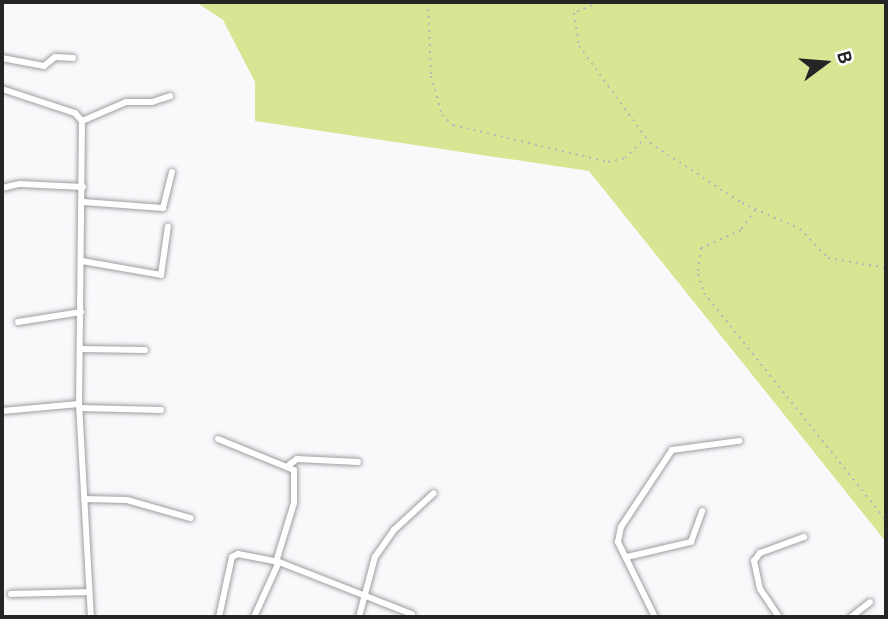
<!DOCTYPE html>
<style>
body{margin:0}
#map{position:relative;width:888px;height:619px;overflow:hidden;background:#f9f9fc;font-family:Ubuntu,sans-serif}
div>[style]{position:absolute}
.green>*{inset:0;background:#d8e592}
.path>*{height:2px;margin-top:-1px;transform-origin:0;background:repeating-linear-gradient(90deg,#b7b7ba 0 2px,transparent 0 7px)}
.roads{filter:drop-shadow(0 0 2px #9e9ea1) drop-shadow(0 0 2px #9e9ea1)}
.street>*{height:6px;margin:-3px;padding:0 3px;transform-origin:3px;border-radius:3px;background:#fff}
span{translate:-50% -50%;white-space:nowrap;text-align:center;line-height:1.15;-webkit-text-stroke:5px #fff;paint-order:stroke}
.frame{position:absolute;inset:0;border:4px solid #252526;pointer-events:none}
.north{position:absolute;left:790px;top:28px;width:70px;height:70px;-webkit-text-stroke:5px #fff;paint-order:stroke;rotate:74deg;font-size:19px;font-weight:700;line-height:28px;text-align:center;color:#252526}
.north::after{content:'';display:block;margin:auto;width:24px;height:32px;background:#252526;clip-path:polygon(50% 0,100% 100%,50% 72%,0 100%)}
</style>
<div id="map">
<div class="green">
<i style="clip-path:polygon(196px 2px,886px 2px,886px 542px,589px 171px,255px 121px,255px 82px,223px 20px)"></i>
</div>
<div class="path">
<i style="left:428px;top:2px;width:74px;rotate:87.7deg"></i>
<i style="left:431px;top:76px;width:41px;rotate:74.2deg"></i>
<i style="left:442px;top:115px;width:15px;rotate:42deg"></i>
<i style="left:453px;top:125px;width:159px;rotate:13.4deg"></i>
<i style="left:608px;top:162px;width:17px;rotate:-13deg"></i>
<i style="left:625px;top:158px;width:27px;rotate:-45deg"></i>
<i style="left:598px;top:2px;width:26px;rotate:155deg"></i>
<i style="left:574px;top:13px;width:33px;rotate:81deg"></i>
<i style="left:579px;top:46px;width:120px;rotate:53.8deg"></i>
<i style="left:650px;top:143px;width:110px;rotate:33.1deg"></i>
<i style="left:742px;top:203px;width:64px;rotate:24.1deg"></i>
<i style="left:800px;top:229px;width:40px;rotate:46deg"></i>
<i style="left:828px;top:258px;width:59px;rotate:9.8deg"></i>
<i style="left:755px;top:210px;width:24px;rotate:125deg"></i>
<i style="left:741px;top:230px;width:44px;rotate:155.8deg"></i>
<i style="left:701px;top:248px;width:26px;rotate:97deg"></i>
<i style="left:698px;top:274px;width:20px;rotate:72deg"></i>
<i style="left:704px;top:293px;width:291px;rotate:51.3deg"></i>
</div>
<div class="roads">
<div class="street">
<i style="left:2px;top:58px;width:43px;rotate:10.8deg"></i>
<i style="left:44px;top:66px;width:14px;rotate:-39deg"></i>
<i style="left:55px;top:57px;width:18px;rotate:3deg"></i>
<i style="left:2px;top:89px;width:77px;rotate:18.2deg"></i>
<i style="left:75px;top:113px;width:11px;rotate:49deg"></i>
<i style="left:82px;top:121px;width:283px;rotate:90.6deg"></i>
<i style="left:79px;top:404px;width:213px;rotate:86.8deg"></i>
<i style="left:82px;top:121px;width:48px;rotate:-23.4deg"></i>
<i style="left:126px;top:102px;width:26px"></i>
<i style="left:152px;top:102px;width:19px;rotate:-18deg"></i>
<i style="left:2px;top:188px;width:18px;rotate:-13deg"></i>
<i style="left:20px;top:184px;width:63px;rotate:2.7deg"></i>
<i style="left:83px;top:202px;width:80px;rotate:4.3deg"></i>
<i style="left:163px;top:208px;width:37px;rotate:-76deg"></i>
<i style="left:82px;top:261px;width:80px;rotate:10deg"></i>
<i style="left:161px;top:275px;width:49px;rotate:-81.9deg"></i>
<i style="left:18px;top:322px;width:64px;rotate:-9deg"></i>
<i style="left:80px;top:349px;width:65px;rotate:0.9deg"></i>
<i style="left:80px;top:408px;width:81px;rotate:1.4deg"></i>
<i style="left:2px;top:411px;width:77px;rotate:-5.2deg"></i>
<i style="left:218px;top:439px;width:82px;rotate:22.2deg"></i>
<i style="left:294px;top:470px;width:33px;rotate:90deg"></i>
<i style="left:294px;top:503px;width:62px;rotate:107deg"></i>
<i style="left:289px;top:465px;width:10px;rotate:-37deg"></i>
<i style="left:297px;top:459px;width:61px;rotate:2.8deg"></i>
<i style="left:84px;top:499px;width:43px;rotate:1.3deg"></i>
<i style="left:127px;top:500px;width:66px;rotate:15.9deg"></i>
<i style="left:627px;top:557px;width:66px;rotate:-13.2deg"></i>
<i style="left:691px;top:542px;width:33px;rotate:-70deg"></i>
<i style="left:11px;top:594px;width:78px;rotate:-1.5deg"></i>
<i style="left:219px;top:617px;width:61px;rotate:-77.8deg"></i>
<i style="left:232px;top:557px;width:7px;rotate:-27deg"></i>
<i style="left:238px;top:554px;width:42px;rotate:11deg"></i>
<i style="left:279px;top:562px;width:143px;rotate:21.4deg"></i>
<i style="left:254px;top:617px;width:60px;rotate:-65.6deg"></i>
<i style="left:359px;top:617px;width:62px;rotate:-75.1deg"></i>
<i style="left:375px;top:557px;width:33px;rotate:-55deg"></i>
<i style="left:394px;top:530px;width:54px;rotate:-42.8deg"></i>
<i style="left:655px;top:617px;width:84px;rotate:-116.3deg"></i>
<i style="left:618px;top:542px;width:15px;rotate:-79deg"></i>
<i style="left:621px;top:527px;width:92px;rotate:-56.5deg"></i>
<i style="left:672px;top:450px;width:68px;rotate:-7.7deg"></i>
<i style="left:779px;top:617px;width:34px;rotate:-124deg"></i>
<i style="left:760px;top:589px;width:29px;rotate:-102deg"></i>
<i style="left:754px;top:561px;width:10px;rotate:-53deg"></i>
<i style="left:760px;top:553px;width:47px;rotate:-20deg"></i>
<i style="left:851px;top:617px;width:24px;rotate:-38deg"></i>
</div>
</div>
<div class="frame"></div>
<div class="north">B</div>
</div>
